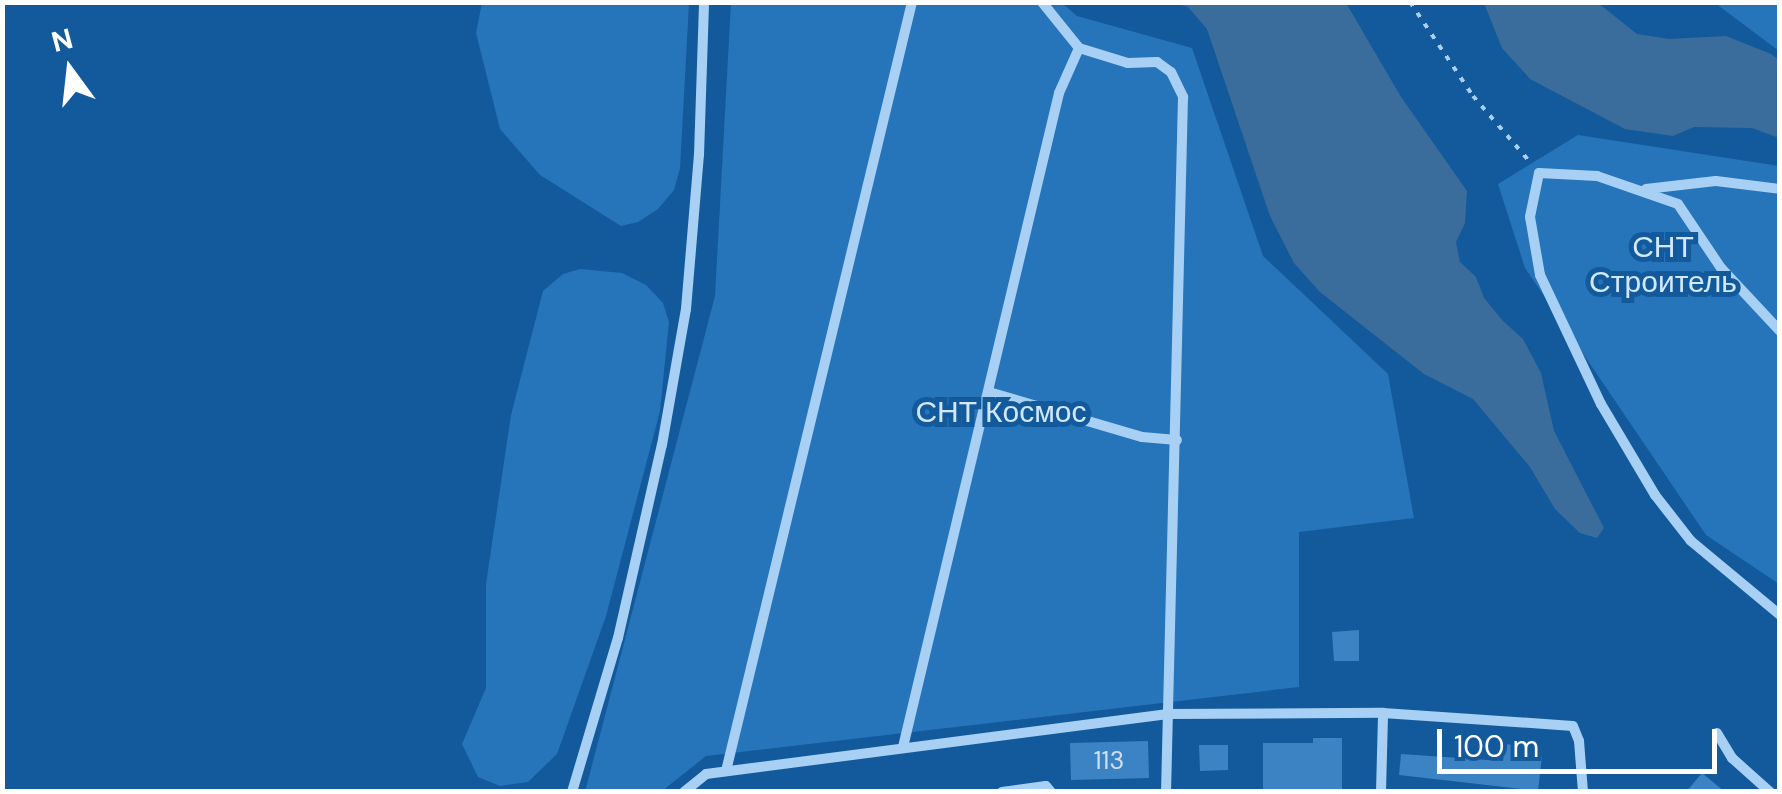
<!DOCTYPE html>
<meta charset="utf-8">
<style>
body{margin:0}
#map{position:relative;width:1782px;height:794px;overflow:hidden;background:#135a9c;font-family:"DM Sans",sans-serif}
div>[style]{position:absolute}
.green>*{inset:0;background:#2674ba}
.water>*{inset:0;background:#3b6d9c}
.building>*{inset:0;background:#3c83c3}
.path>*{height:4px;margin-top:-2px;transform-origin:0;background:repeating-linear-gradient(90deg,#a8d0f4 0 5px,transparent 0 13px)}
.street>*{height:10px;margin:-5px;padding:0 5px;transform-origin:5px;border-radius:5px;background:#a8d0f4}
span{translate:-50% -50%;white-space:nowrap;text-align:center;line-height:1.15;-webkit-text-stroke:10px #135a9c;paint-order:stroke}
.number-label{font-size:25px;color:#cee0f0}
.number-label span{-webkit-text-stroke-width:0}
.park-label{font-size:30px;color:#d1e8fd}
.frame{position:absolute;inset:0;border:5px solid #fff;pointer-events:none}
.north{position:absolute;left:20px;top:20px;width:100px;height:100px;-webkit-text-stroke:8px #135a9c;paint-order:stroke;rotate:345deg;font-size:28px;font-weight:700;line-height:40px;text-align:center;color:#fff}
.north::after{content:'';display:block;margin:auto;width:35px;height:45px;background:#fff;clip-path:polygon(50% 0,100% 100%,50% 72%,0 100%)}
.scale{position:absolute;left:1437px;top:729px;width:280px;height:45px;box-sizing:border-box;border:5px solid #fff;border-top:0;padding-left:12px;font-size:30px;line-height:35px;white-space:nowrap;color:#fff;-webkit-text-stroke:8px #135a9c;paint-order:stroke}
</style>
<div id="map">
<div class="green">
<i style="clip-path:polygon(482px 3px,689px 3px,680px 168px,674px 190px,658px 209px,638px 222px,621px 226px,540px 175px,500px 129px,476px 33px)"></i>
<i style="clip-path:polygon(731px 3px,1062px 3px,1077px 16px,1192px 48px,1263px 256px,1388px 374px,1414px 518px,1299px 532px,1299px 687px,706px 756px,662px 791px,585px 792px,715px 296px)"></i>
<i style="clip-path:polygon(1715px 3px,1779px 3px,1779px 51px)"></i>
<i style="clip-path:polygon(1578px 135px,1779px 166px,1779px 584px,1706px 535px,1525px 268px,1498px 184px)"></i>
<i style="clip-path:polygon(580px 269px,622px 273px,646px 285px,663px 303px,669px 322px,660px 411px,606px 616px,557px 754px,528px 782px,500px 786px,478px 777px,462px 744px,486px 688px,486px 584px,511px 415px,543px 291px,563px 274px)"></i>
</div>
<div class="water">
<i style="clip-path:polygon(1175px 3px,1346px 3px,1401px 97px,1467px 191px,1465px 223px,1456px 242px,1460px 262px,1476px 277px,1484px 298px,1503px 321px,1523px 339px,1541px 373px,1554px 431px,1604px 528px,1597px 538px,1580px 533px,1555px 509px,1530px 467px,1473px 399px,1424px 374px,1320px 292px,1294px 263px,1270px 216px,1207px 29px,1188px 7px)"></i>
<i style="clip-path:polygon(1484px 3px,1598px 3px,1637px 34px,1669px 39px,1726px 36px,1771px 54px,1779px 60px,1779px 138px,1752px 128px,1694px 127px,1673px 136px,1625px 129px,1530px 79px,1502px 48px)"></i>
</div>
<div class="building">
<i style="clip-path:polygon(1359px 630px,1359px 661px,1334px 661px,1332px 632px)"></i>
<i style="clip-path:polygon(1313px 738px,1342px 738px,1342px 791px,1263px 791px,1263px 743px,1313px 743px)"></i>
<i style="clip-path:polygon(1148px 741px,1149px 778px,1071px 780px,1070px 743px)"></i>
<i style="clip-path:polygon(1505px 744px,1524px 746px,1523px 754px,1542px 756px,1538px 791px,1399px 775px,1401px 754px,1503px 761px)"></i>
<i style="clip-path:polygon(1199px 745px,1228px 745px,1228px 770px,1200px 771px)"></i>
<i style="clip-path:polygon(1702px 773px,1725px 792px,1686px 792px)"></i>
</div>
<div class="path">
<i style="left:1410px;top:2px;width:113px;rotate:56.2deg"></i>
<i style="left:1473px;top:96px;width:87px;rotate:49.2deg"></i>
</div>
<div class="street">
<i style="left:1042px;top:2px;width:59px;rotate:51.2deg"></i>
<i style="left:1079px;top:48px;width:51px;rotate:17deg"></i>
<i style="left:1128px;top:63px;width:29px;rotate:-2deg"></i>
<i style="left:1157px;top:62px;width:17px;rotate:36deg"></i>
<i style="left:1171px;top:72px;width:28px;rotate:64deg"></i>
<i style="left:1183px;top:97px;width:695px;rotate:91.4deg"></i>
<i style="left:1646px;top:189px;width:70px;rotate:-6.5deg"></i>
<i style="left:1716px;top:181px;width:64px;rotate:7.1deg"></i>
<i style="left:1780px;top:331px;width:86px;rotate:-133.1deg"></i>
<i style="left:1721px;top:268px;width:77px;rotate:-123.9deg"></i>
<i style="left:1678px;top:204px;width:86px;rotate:-160.9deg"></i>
<i style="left:1597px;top:176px;width:58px;rotate:-177deg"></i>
<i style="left:1539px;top:173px;width:45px;rotate:101.6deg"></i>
<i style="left:1530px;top:217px;width:59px;rotate:80.2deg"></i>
<i style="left:1540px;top:275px;width:143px;rotate:64.7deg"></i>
<i style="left:1601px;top:404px;width:106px;rotate:59.3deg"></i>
<i style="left:1655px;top:495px;width:58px;rotate:52deg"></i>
<i style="left:1691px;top:541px;width:116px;rotate:39.7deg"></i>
<i style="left:989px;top:392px;width:159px;rotate:16.4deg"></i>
<i style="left:1142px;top:437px;width:35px;rotate:5deg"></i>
<i style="left:1717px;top:733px;width:29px;rotate:59deg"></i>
<i style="left:1732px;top:758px;width:51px;rotate:41.8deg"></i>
<i style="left:903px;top:747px;width:672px;rotate:-76.58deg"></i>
<i style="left:1059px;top:93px;width:49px;rotate:-66deg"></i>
<i style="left:726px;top:771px;width:791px;rotate:-76.4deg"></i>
<i style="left:572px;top:792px;width:161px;rotate:-73.4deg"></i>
<i style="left:618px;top:638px;width:198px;rotate:-77.2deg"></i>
<i style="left:662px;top:445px;width:138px;rotate:-80deg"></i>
<i style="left:686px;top:309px;width:155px;rotate:-85.2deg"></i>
<i style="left:699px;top:155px;width:153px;rotate:-88.1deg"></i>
<i style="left:684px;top:792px;width:28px;rotate:-39deg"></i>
<i style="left:706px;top:774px;width:464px;rotate:-7.4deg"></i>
<i style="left:1166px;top:714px;width:217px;rotate:-0.3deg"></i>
<i style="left:1383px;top:713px;width:190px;rotate:3.9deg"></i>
<i style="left:1573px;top:726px;width:16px;rotate:68deg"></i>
<i style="left:1579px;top:741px;width:51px;rotate:85.5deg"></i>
<i style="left:1002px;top:792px;width:44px;rotate:-7.8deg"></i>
<i style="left:1046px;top:786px;width:8px;rotate:50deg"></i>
<i style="left:1381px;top:792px;width:79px;rotate:-88.5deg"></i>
</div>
<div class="number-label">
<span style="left:1109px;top:761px">113</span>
</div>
<div class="park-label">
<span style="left:1663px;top:264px">СНТ<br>Строитель</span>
<span style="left:1001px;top:412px">СНТ Космос</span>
</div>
<div class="frame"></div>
<div class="north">N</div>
<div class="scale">100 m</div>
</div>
